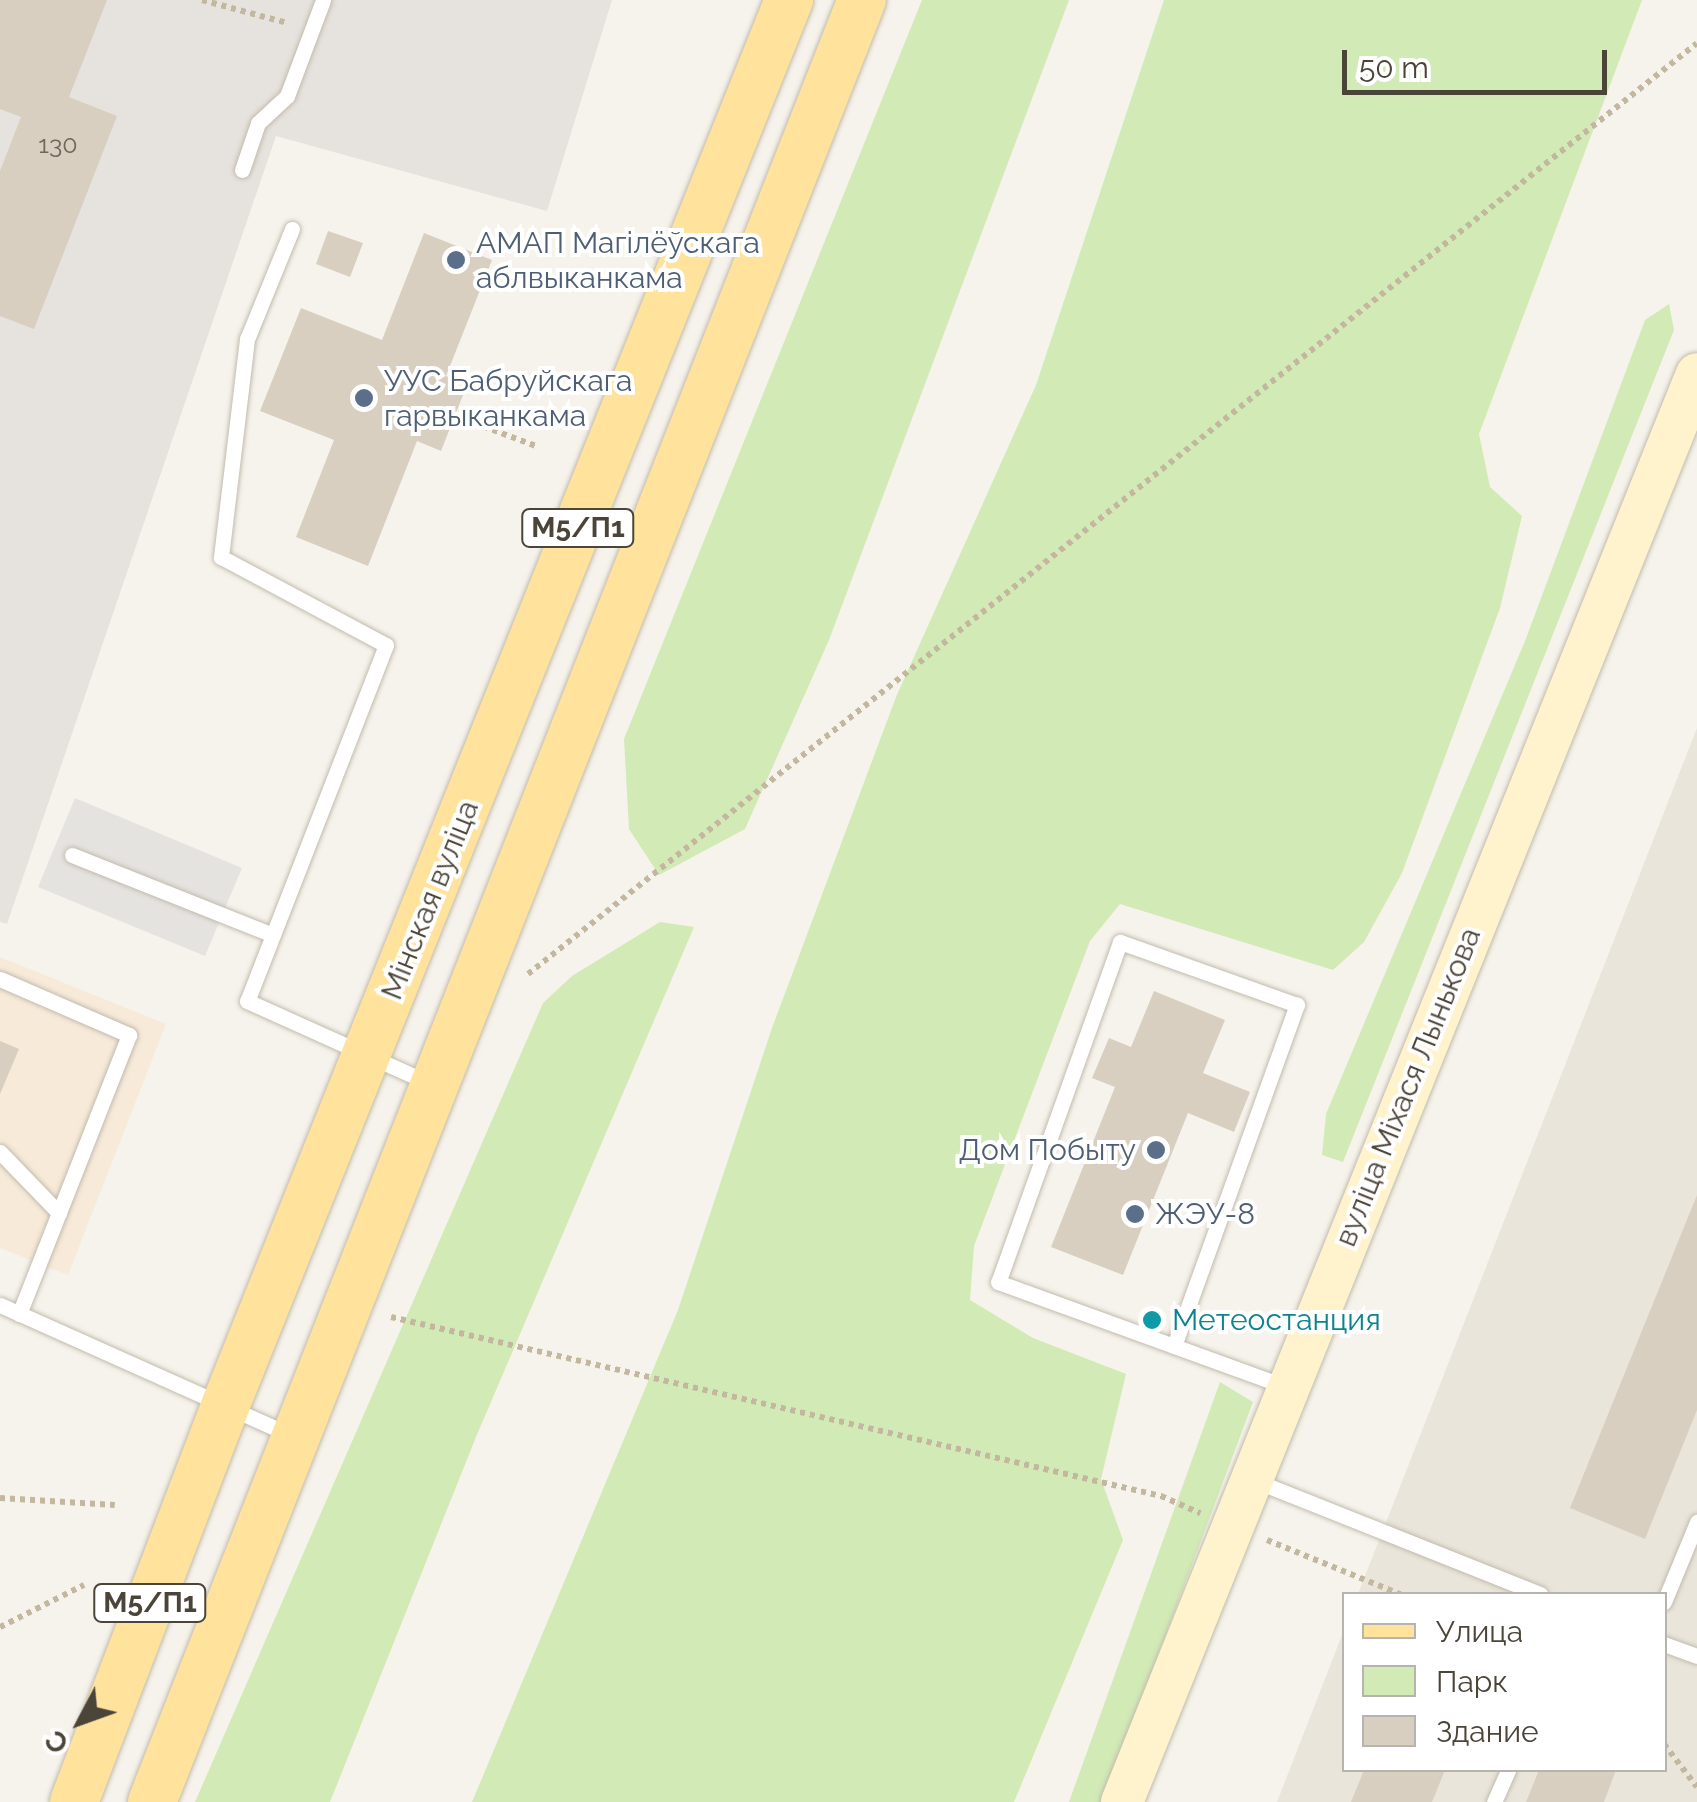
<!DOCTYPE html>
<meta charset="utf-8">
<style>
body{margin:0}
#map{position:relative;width:1697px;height:1802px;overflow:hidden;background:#f6f3ec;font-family:Raleway,sans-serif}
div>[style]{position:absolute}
.residential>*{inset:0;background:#eae5da}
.commercial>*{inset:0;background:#f7ead8}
.industrial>*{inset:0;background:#e6e2dd}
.green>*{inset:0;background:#d2eab5}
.parking>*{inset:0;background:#e5e3e0}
.building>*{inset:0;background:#d8cfc1}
.path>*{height:6px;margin-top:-3px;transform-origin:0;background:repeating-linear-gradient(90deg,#c4b79f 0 5px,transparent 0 10px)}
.roads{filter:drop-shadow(0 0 2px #c2bbae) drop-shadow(0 0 2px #c2bbae)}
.lane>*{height:15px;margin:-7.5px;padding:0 7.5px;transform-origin:7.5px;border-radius:7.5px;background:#fff}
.secondary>*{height:42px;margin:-21px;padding:0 21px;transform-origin:21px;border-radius:21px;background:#fff3cd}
.primary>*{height:48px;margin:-24px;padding:0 24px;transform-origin:24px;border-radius:24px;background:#ffe39c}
.dots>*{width:28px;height:28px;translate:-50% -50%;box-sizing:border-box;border:5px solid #fff;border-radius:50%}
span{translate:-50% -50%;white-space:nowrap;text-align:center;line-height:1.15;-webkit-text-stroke:8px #fff;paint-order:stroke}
.number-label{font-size:25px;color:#6e675b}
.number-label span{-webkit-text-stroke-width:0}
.shield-label span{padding:2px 8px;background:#fff;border:2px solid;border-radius:8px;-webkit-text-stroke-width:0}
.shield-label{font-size:28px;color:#4b4439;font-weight:700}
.service-label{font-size:30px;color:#4e5e75}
.left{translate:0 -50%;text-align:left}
.right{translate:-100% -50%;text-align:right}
.street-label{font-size:30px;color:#4b4439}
.culture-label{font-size:30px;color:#0d838f}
.legend{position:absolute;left:1342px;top:1592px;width:325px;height:180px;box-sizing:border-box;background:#fff;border:2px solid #b7b4b0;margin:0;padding:12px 18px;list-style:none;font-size:30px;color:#4b4439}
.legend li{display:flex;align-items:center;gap:20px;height:50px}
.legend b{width:50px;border:2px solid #b7b4b0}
.north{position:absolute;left:30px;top:1672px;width:100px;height:100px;-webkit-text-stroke:8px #fff;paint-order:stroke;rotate:229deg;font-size:28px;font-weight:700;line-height:40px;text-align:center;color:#4b4439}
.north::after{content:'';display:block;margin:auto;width:35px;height:45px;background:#4b4439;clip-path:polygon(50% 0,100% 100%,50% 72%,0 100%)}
.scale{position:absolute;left:1342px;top:50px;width:265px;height:45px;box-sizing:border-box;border:5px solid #4b4439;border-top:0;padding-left:12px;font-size:30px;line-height:35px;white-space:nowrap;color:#4b4439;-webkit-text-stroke:8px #fff;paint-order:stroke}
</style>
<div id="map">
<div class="residential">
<i style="clip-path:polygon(1697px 728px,1697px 1802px,1277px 1802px,1344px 1630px,1344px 1770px,1664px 1770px,1664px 1594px,1358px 1594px)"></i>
</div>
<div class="commercial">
<i style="clip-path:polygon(0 957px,166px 1024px,68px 1275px,0 1248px)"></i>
</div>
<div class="industrial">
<i style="clip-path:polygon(0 0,612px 0,547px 211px,276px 136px,7px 924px,0 922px)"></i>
</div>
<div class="green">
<i style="clip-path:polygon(922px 0,1069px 0,829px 640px,745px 829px,659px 875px,629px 829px,624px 739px)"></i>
<i style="clip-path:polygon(1164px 0,1642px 0,1479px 434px,1490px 487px,1522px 516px,1500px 608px,1402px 873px,1364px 942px,1333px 970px,1120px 904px,1090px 941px,974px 1246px,970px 1300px,1033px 1338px,1126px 1374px,1101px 1479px,1123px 1540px,1014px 1802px,472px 1802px,678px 1310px,772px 1028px,896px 697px,1036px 385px)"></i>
<i style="clip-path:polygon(1669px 304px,1674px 330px,1343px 1162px,1322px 1155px,1326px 1114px,1525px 641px,1645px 320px)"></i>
<i style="clip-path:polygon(660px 922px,694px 927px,476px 1437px,330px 1802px,195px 1802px,543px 1003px,572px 976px)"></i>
<i style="clip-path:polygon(1220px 1382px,1253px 1402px,1103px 1802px,1069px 1802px)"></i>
</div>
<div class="parking">
<i style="clip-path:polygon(75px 798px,242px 868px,205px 956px,38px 887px)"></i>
</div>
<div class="building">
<i style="clip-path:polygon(0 0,107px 0,69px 97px,117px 116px,34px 329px,0 316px,0 171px,21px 117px,0 109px)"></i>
<i style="clip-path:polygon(328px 231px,363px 243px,350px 277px,316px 264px)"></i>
<i style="clip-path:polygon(424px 233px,492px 260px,446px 376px,467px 385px,441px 451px,417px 441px,368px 566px,296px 537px,334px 440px,260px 411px,301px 308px,382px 340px)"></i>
<i style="clip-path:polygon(1154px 991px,1225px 1020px,1203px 1073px,1250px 1092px,1234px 1132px,1188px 1113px,1123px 1275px,1051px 1247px,1115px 1087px,1092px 1078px,1109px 1038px,1131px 1047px)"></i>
<i style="clip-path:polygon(0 1041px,19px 1049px,0 1094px)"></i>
<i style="clip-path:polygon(1697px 1195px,1697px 1410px,1645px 1539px,1570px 1508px)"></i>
<i style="clip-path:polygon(1148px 1312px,1159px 1316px,1156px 1328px,1144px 1325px)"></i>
<i style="clip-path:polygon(1364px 1770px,1445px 1770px,1432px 1802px,1351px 1802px)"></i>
<i style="clip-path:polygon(1539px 1770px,1616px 1770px,1604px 1802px,1526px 1802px)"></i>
</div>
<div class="path">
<i style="left:202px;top:0;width:88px;rotate:15.1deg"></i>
<i style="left:455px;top:416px;width:86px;rotate:20.3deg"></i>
<i style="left:528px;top:974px;width:1494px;rotate:-38.53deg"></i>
<i style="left:391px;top:1317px;width:791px;rotate:13.09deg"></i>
<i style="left:1161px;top:1496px;width:43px;rotate:23.6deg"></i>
<i style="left:0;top:1498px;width:115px;rotate:3.5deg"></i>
<i style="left:1267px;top:1540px;width:144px;rotate:22.1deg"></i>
<i style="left:0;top:1627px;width:94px;rotate:-26.6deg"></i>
<i style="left:1664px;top:1744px;width:54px;rotate:52.5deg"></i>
</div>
<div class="roads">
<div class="lane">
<i style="left:242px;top:170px;width:50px;rotate:-71.2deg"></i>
<i style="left:258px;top:123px;width:40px;rotate:-43deg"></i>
<i style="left:287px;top:96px;width:103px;rotate:-69.4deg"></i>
<i style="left:292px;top:229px;width:119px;rotate:112.2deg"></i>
<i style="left:247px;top:339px;width:220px;rotate:96.8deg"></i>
<i style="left:221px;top:557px;width:187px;rotate:28.1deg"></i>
<i style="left:386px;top:645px;width:382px;rotate:111.3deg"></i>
<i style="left:247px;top:1001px;width:203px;rotate:24.2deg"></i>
<i style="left:72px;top:855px;width:216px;rotate:21.7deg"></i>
<i style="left:0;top:979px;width:141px;rotate:23.5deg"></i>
<i style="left:129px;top:1035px;width:300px;rotate:111.5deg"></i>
<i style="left:0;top:1152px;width:85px;rotate:46deg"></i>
<i style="left:0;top:1305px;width:319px;rotate:24.1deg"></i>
<i style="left:1174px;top:1346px;width:363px;rotate:-70.2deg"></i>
<i style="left:1297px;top:1005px;width:188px;rotate:-160.4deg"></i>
<i style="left:1120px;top:942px;width:361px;rotate:109.7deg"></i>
<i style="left:998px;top:1282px;width:307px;rotate:20deg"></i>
<i style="left:1256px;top:1481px;width:306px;rotate:21.7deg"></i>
<i style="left:1664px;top:1602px;width:87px;rotate:-67.6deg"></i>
<i style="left:1664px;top:1644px;width:35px;rotate:20deg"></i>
<i style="left:1494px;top:1802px;width:35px;rotate:-66deg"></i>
</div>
<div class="secondary">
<i style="left:1122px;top:1802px;width:1539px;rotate:-68.07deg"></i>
</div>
<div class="primary">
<i style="left:74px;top:1802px;width:426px;rotate:-69.1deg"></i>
<i style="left:226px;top:1404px;width:1513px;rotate:-68.15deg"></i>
<i style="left:152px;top:1802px;width:1937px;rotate:-68.5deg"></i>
</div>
</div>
<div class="dots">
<i style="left:456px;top:260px;background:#5c6f8a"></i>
<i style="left:364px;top:398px;background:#5c6f8a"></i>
<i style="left:1156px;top:1150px;background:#5c6f8a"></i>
<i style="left:1135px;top:1214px;background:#5c6f8a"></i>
<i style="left:1152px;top:1320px;background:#0f9aa8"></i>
</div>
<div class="number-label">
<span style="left:58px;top:144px">130</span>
</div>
<div class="shield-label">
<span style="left:578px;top:528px">М5/П1</span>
<span style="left:150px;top:1603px">М5/П1</span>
</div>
<div class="service-label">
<span class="left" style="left:476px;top:260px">АМАП Магілёўскага<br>аблвыканкама</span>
<span class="left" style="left:384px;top:398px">УУС Бабруйскага<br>гарвыканкама</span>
<span class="right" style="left:1136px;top:1150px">Дом Побыту</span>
<span class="left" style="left:1155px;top:1214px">ЖЭУ-8</span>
</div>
<div class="street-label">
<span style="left:430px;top:900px;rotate:-68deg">Мінская вуліца</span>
<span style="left:1408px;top:1087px;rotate:-68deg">вуліца Міхася Лынькова</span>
</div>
<div class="culture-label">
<span class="left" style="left:1172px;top:1320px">Метеостанция</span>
</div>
<ul class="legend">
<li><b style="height:12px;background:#ffe39c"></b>Улица</li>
<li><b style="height:28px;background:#d2eab5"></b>Парк</li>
<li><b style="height:28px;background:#d8cfc1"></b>Здание</li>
</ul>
<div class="north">С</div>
<div class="scale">50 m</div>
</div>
